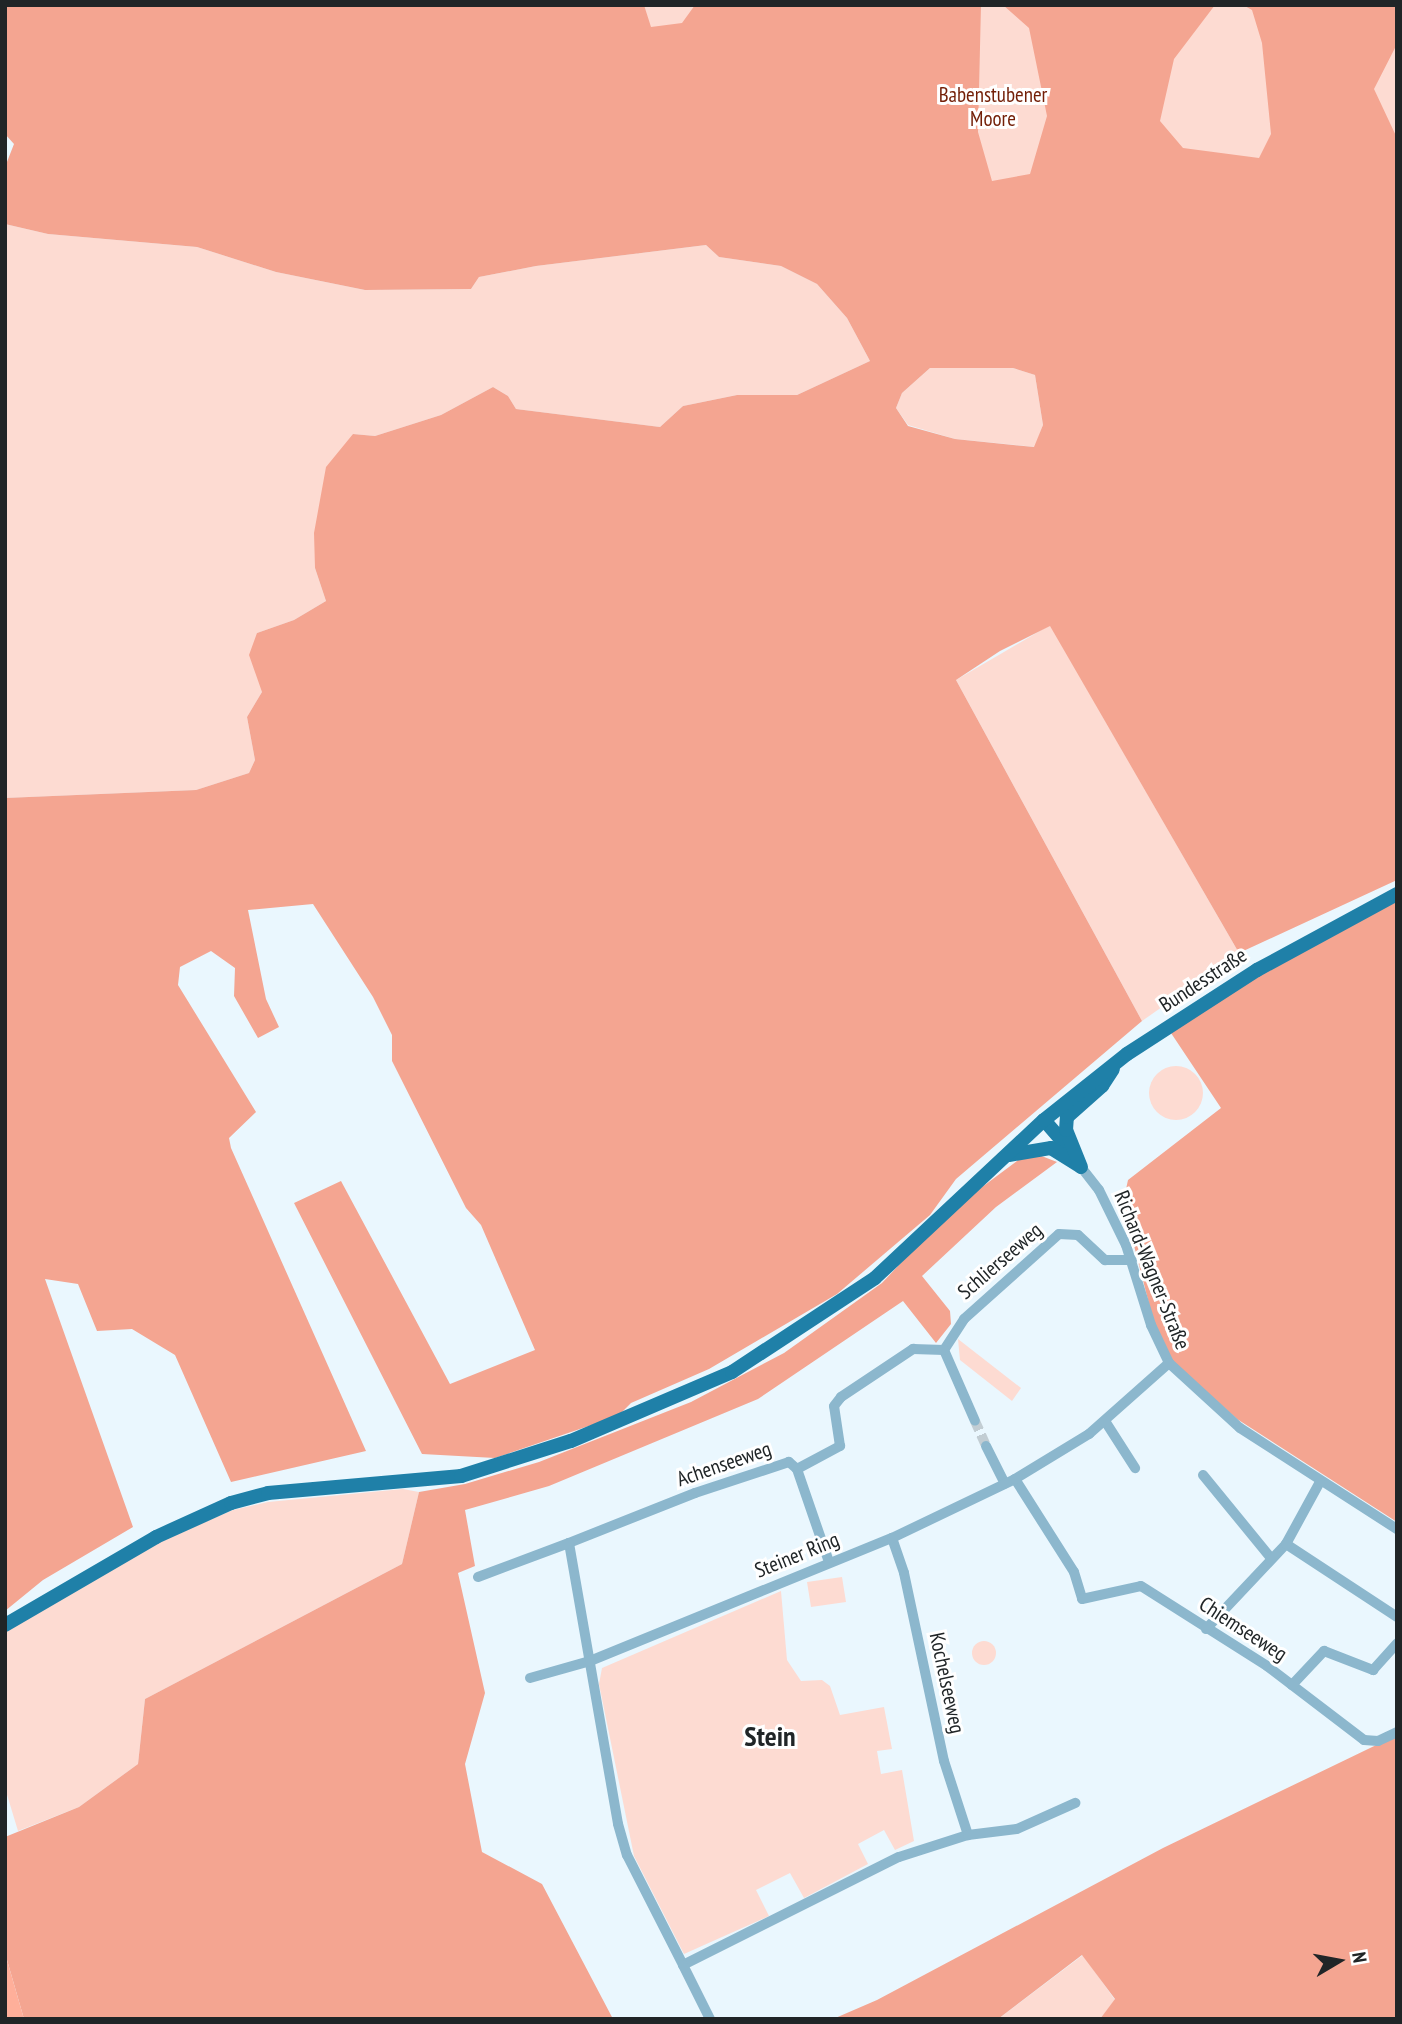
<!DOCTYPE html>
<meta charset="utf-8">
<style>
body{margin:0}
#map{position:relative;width:1402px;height:2024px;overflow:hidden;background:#eaf7fe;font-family:"PT Sans Narrow",sans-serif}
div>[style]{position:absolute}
.green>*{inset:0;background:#fddbd2}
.round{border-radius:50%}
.forest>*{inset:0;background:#f4a591}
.water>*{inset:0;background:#ffaf9a}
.minor-tunnel>*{height:10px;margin-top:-5px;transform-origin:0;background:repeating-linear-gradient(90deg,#c2cdd3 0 10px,transparent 0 15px)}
.minor>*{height:10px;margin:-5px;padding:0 5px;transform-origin:5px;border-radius:5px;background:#8cb7cd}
.major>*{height:14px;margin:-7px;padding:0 7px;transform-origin:7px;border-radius:7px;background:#1f80a8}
span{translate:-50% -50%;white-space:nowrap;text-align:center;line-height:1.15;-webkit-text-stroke:6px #fff;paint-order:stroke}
.park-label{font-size:21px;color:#731f07}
.street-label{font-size:21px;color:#202527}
.district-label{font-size:28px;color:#202527;font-weight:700}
.frame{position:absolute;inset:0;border:7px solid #202527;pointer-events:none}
.north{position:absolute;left:1304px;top:1926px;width:70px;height:70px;-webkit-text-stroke:5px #fff;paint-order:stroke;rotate:80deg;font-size:19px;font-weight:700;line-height:28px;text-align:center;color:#202527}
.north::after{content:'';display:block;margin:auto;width:24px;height:32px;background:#202527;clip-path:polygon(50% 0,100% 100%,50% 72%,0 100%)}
</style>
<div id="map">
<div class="green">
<i style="clip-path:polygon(313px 5px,1397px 5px,1397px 138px,1007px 217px)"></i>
<i style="clip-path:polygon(5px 224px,48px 234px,197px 247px,276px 272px,365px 290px,471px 289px,479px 277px,536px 266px,706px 245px,719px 257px,781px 266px,817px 284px,847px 318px,870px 361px,797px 395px,737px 395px,683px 406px,660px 427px,516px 409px,508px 396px,493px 387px,441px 415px,375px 436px,353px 434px,315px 568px,326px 601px,294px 620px,257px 633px,262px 692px,247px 717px,255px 760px,249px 773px,196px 790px,5px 798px)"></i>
<i style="clip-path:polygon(930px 368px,1013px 368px,1035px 375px,1043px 425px,1035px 447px,955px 439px,908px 425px,896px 408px,902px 393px)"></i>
<i style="clip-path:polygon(1050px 625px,1239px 953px,1142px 1021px,956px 680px)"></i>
<i class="round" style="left:1149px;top:1066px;width:54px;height:54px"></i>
<i style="clip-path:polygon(958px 1339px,1021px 1388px,1012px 1401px,960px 1360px)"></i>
<i style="clip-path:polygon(403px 1489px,419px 1492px,402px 1564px,145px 1699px,138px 1764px,79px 1807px,18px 1831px,5px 1788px,5px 1629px,158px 1542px,233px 1510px,268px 1502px)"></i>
<i style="clip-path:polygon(842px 1577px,846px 1602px,811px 1607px,807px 1582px)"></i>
<i style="clip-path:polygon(781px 1591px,787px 1660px,801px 1681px,822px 1680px,830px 1686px,840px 1715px,884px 1707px,892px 1749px,877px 1751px,881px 1774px,902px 1770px,914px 1841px,895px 1850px,884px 1830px,858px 1844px,868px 1864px,804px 1898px,790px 1873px,756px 1890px,769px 1916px,684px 1954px,634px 1856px,599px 1684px,602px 1668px)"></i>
<i class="round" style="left:972px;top:1641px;width:24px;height:24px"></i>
<i style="clip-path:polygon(1083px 1955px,1115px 2000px,1100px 2019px,998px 2019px)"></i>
</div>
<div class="forest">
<i style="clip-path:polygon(evenodd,5px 5px,644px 5px,651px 27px,682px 23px,695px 5px,981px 5px,978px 132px,992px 181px,1030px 174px,1047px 116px,1029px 28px,1003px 5px,1215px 5px,1174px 59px,1160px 121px,1183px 148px,1259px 158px,1271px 134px,1262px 43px,1252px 10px,1243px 5px,1397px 5px,1397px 44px,1374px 89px,1397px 138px,1397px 880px,1239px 953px,1050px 626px,1000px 651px,956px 680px,1142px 1021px,956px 1179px,930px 1215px,837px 1294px,709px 1369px,631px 1403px,618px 1416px,495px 1458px,422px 1454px,294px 1203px,341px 1181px,450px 1384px,535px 1350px,481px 1225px,466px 1208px,392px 1061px,392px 1035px,373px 997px,313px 904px,248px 910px,266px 999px,279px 1027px,258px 1038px,234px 996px,235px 968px,211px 951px,180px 967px,178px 985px,256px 1112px,229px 1138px,231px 1148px,366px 1451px,231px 1482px,175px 1355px,132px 1329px,97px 1331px,78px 1284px,45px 1279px,133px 1527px,43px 1580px,5px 1611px,5px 798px,196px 790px,249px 773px,255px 760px,247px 717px,262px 692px,249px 655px,257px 633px,294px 620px,326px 601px,315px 568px,314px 533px,326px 467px,353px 434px,375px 436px,441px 415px,493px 387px,508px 396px,516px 409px,660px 427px,683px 406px,737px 395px,797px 395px,870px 361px,847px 318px,817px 284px,781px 266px,719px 257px,706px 245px,536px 266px,479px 277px,471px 289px,365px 290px,276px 272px,197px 247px,48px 234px,5px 224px,5px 167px,14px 144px,5px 134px,5px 5px,930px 368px,1013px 368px,1035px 375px,1043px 425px,1034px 447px,955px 439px,908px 426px,896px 408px,902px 393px,930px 368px)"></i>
<i style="clip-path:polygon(1397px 898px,1397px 1522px,1237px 1419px,1172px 1361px,1154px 1323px,1123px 1203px,1128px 1180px,1221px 1108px,1171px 1033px,1260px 974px)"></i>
<i style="clip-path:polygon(1039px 1155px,1057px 1162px,996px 1207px,922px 1276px,950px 1311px,951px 1324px,936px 1343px,903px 1301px,758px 1399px,549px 1486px,465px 1510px,475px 1566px,458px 1573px,485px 1693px,465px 1764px,482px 1852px,542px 1884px,613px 2019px,24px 2019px,5px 1953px,5px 1837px,79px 1807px,138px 1764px,145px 1699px,402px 1564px,419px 1492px,465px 1484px,539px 1462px,691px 1402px,784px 1353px,882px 1283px,950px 1211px,1021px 1158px)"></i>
<i style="clip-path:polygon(1397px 1735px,1397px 2019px,1100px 2019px,1115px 1999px,1082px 1955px,998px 2019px,833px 2019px,877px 2000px,1163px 1848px)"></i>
</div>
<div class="water">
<i style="clip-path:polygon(5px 1953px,22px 2012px,24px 2019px,5px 2019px)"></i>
</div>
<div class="minor-tunnel">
<i style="left:975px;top:1421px;width:27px;rotate:66deg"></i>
</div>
<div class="minor">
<i style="left:1081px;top:1167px;width:29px;rotate:52deg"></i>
<i style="left:1099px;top:1190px;width:61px;rotate:63.9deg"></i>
<i style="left:1126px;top:1245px;width:84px;rotate:72.6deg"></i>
<i style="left:1151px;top:1325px;width:42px;rotate:64.7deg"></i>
<i style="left:1169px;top:1363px;width:96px;rotate:42.5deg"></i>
<i style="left:1240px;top:1428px;width:187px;rotate:32.8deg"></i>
<i style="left:944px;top:1350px;width:37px;rotate:-57deg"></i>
<i style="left:964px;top:1319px;width:127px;rotate:-41.8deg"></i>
<i style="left:1059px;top:1234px;width:19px;rotate:3deg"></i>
<i style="left:1078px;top:1235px;width:37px;rotate:43deg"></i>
<i style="left:1105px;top:1260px;width:27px"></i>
<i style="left:944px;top:1350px;width:77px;rotate:66.4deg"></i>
<i style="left:1105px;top:1421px;width:56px;rotate:57.4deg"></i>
<i style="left:986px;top:1446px;width:42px;rotate:63.4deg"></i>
<i style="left:797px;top:1469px;width:49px;rotate:-28.1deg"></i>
<i style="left:840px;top:1446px;width:40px;rotate:-98.5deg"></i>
<i style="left:834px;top:1406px;width:11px;rotate:-52deg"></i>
<i style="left:841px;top:1397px;width:87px;rotate:-33.7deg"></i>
<i style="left:913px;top:1349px;width:31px;rotate:2deg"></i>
<i style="left:1203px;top:1475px;width:107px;rotate:50.7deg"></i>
<i style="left:1015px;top:1479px;width:110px;rotate:57.6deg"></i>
<i style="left:1074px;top:1572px;width:28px;rotate:73deg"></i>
<i style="left:1082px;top:1599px;width:60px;rotate:-12.4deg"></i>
<i style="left:1141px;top:1586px;width:149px;rotate:32.4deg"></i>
<i style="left:1267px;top:1666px;width:122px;rotate:37.3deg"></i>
<i style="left:1364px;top:1740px;width:14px;rotate:4deg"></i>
<i style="left:1378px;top:1741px;width:21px;rotate:-25deg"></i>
<i style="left:892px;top:1538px;width:37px;rotate:71deg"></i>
<i style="left:904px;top:1573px;width:192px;rotate:78deg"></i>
<i style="left:944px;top:1761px;width:78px;rotate:72deg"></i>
<i style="left:1286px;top:1544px;width:133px;rotate:33.3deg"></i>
<i style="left:829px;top:1562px;width:98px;rotate:-109deg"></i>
<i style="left:797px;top:1469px;width:11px;rotate:-139deg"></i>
<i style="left:789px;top:1462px;width:99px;rotate:161.7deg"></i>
<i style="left:695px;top:1493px;width:136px;rotate:158.4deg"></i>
<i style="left:569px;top:1543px;width:285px;rotate:80.1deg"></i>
<i style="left:618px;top:1824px;width:32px;rotate:74deg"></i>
<i style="left:627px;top:1855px;width:123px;rotate:63deg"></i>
<i style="left:683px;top:1965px;width:241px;rotate:-26.6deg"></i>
<i style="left:899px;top:1857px;width:72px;rotate:-17.7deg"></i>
<i style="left:968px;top:1835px;width:49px;rotate:-7deg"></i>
<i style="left:1017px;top:1829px;width:64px;rotate:-24.1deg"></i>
<i style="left:478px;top:1577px;width:97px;rotate:-20.5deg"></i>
<i style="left:1206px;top:1629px;width:117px;rotate:-46.7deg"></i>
<i style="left:1286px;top:1544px;width:71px;rotate:-61.3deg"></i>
<i style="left:530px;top:1678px;width:62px;rotate:-15.8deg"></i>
<i style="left:590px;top:1661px;width:326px;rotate:-22.2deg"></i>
<i style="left:892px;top:1538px;width:136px;rotate:-25.6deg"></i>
<i style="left:1015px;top:1479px;width:87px;rotate:-31.3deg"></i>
<i style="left:1089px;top:1434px;width:107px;rotate:-41.6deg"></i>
<i style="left:1292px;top:1685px;width:47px;rotate:-46.7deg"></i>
<i style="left:1324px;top:1651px;width:53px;rotate:21.2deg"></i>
<i style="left:1373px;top:1670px;width:36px;rotate:-48deg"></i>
<i style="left:683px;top:1965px;width:60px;rotate:63.4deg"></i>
</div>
<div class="major">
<i style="left:1044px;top:1120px;width:37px;rotate:49deg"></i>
<i style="left:1009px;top:1155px;width:43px;rotate:-9.5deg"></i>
<i style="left:1051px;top:1148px;width:34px;rotate:32deg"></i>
<i style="left:1081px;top:1167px;width:40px;rotate:-112deg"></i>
<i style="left:1066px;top:1130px;width:13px;rotate:-86deg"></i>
<i style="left:1067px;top:1117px;width:47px;rotate:-41.5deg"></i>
<i style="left:1102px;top:1086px;width:20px;rotate:-57deg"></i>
<i style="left:5px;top:1625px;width:175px;rotate:-30.2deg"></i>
<i style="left:156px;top:1537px;width:82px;rotate:-24.4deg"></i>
<i style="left:231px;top:1503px;width:38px;rotate:-15deg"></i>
<i style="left:268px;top:1493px;width:194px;rotate:-5deg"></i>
<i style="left:461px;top:1476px;width:115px;rotate:-17.7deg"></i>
<i style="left:571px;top:1441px;width:175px;rotate:-23.2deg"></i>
<i style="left:732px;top:1372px;width:171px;rotate:-33.3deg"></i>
<i style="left:875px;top:1278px;width:231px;rotate:-43.1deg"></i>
<i style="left:1044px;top:1120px;width:106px;rotate:-38.5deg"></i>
<i style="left:1127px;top:1054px;width:155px;rotate:-32.9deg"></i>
<i style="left:1257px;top:970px;width:159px;rotate:-28.5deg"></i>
</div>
<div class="park-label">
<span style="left:993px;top:107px">Babenstubener<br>Moore</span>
</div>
<div class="street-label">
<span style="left:1203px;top:980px;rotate:-33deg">Bundesstraße</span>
<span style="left:1000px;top:1261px;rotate:-41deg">Schlierseeweg</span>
<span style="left:1152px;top:1270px;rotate:68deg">Richard-Wagner-Straße</span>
<span style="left:724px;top:1464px;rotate:-19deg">Achenseeweg</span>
<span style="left:797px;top:1555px;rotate:-22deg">Steiner Ring</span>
<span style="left:1243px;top:1629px;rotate:33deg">Chiemseeweg</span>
<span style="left:947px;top:1683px;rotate:78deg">Kochelseeweg</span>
</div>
<div class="district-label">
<span style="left:770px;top:1736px">Stein</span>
</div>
<div class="frame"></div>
<div class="north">N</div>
</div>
